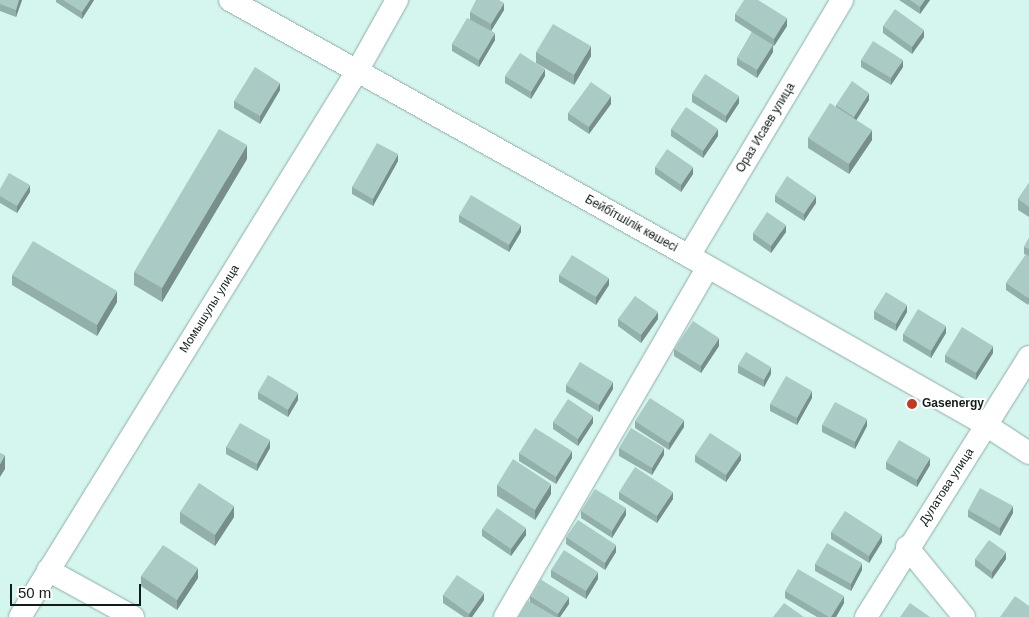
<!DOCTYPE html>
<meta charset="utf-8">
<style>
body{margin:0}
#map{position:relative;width:1029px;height:617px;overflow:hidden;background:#d4f6ef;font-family:Helvetica,sans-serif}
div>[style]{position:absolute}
.roads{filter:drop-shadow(0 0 1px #8eaea8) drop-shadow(0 0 1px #8eaea8)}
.minor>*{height:22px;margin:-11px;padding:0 11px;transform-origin:11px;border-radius:11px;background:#fff}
.wall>*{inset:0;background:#92afa9}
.shaded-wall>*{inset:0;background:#778e8a}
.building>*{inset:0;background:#aacbc5}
.dots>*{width:14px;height:14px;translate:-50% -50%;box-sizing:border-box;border:2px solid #fff;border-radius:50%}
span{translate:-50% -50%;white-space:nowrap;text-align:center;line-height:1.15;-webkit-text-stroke:4px #fff;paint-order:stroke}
.street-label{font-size:12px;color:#101d1a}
.poi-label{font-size:12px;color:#101d1a;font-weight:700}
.left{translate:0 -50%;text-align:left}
.scale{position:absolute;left:10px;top:584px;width:131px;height:22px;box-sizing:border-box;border:2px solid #101d1a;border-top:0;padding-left:6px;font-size:15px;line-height:18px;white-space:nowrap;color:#101d1a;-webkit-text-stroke:4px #fff;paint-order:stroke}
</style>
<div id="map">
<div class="roads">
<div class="minor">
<i style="left:230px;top:0;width:526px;rotate:29.15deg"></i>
<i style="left:689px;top:256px;width:342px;rotate:29.6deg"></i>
<i style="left:986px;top:425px;width:51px;rotate:33.1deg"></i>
<i style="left:689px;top:256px;width:298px;rotate:-59.1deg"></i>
<i style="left:907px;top:547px;width:90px;rotate:50.8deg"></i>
<i style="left:48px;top:570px;width:97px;rotate:28.9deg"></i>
<i style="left:20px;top:617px;width:639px;rotate:-58.3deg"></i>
<i style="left:356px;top:73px;width:84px;rotate:-60.7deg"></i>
<i style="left:505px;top:617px;width:402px;rotate:-59.9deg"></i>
<i style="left:866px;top:617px;width:307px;rotate:-57.9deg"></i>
</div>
</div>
<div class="wall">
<i style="clip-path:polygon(0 0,22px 0,16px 17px,0 11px)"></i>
<i style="clip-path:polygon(56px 0,94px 0,82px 19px,56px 2px)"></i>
<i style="clip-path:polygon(899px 0,930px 0,920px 14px)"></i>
<i style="clip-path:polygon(504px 10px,491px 31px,495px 40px,479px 67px,452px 51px,452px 44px,470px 19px,470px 12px)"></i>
<i style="clip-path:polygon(735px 14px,787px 26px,774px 46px,773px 46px,773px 52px,757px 78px,737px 65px,737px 58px,752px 32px,735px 21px)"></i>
<i style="clip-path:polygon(883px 26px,924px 37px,912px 54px,883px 33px)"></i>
<i style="clip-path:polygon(536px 52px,591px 56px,574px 85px,536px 63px)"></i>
<i style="clip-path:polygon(861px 60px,903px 67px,891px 85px,861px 67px)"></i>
<i style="clip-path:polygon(505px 76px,545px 76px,531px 99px,505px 83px)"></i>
<i style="clip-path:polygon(280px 90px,260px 124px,234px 108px,234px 101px)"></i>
<i style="clip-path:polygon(692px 94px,739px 103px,726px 123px,692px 102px)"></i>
<i style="clip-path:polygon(869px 100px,856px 120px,872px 140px,849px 174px,808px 148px,808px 138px,836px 107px,836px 105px)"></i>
<i style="clip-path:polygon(611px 104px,589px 134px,568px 120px,568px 113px)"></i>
<i style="clip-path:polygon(671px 129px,718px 136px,703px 158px,671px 136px)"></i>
<i style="clip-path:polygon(247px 159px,162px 302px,134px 285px,134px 272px)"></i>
<i style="clip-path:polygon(398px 161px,373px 206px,352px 194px,352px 187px)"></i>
<i style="clip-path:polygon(655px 167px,693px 174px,681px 192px,655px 174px)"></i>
<i style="clip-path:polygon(1029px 183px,1029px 217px,1018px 210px,1018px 199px)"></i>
<i style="clip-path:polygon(0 189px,30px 192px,17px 213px,0 203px)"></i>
<i style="clip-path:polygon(775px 195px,816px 203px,804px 221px,775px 202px)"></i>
<i style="clip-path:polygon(459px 215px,521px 232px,509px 252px,459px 222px)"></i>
<i style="clip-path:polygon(786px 232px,771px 253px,753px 240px,753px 233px)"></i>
<i style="clip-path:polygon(1029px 238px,1029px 303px,1028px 305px,1006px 290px,1006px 283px,1026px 255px,1024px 254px,1024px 247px)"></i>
<i style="clip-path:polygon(12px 275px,117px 302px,97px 336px,12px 285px)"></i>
<i style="clip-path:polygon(559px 275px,609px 285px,596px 305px,559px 282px)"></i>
<i style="clip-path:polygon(874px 311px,907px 312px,896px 331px,874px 319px)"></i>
<i style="clip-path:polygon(618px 319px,658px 319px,641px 343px,618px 326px)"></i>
<i style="clip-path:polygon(946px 333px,931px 358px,903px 341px,903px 334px)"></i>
<i style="clip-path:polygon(719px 346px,701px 373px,674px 356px,674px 349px)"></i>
<i style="clip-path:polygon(993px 353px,976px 380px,945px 362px,945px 355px)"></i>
<i style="clip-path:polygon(738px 365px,771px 374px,764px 387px,738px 373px)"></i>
<i style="clip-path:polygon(566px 385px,613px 389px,599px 412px,566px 392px)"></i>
<i style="clip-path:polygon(258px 392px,298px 400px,288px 417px,258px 399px)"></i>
<i style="clip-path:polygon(812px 398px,797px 425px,770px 411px,770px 404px)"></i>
<i style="clip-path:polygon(635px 421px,684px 427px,669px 450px,635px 428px)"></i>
<i style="clip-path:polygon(553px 422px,593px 423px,578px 446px,553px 429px)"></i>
<i style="clip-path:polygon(822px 425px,867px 426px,855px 449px,822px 432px)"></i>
<i style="clip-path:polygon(226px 447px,270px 448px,257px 471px,226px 454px)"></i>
<i style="clip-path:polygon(619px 448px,664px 455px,652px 475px,619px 456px)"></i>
<i style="clip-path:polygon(519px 453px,572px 458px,556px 484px,519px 461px)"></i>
<i style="clip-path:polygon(695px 455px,741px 460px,726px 482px,695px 462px)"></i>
<i style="clip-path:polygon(886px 462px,930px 465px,917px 487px,886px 469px)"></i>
<i style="clip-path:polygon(497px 485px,551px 494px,535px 520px,497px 496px)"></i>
<i style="clip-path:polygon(619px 492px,673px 499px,657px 523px,619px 499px)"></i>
<i style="clip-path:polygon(968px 510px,1013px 513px,1000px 536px,968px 517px)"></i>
<i style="clip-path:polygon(581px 511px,626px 515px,612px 538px,581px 518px)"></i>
<i style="clip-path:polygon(180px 512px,234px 517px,215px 546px,180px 523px)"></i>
<i style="clip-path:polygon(482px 529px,526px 535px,511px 556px,482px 536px)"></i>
<i style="clip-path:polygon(831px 532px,882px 542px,869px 563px,831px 539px)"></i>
<i style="clip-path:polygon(566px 537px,616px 552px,605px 570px,566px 544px)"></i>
<i style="clip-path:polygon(975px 559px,1006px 559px,992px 579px,975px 566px)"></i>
<i style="clip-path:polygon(815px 564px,862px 570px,851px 591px,815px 571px)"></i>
<i style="clip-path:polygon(551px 570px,598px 579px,586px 599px,551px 577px)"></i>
<i style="clip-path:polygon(141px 576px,198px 578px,177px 610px,141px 586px)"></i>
<i style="clip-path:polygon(785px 591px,844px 603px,836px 617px,817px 617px,785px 598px)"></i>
<i style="clip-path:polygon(443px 595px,484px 600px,472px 617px,464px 617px,443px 603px)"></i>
<i style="clip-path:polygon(530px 596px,569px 604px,560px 617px,517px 617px,530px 602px)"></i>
</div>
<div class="shaded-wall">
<i style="clip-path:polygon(19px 0,22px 0,16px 17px,16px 10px)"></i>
<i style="clip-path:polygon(90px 0,94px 0,82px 19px,82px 12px)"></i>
<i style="clip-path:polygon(925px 0,930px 0,920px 14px,920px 7px)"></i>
<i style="clip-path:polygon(504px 3px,504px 10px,491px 31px,491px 24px)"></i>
<i style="clip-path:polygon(787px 18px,787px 26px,774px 46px,774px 39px)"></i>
<i style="clip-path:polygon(924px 30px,924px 37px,912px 54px,912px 47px)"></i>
<i style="clip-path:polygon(495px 33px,495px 40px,479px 67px,479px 60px)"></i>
<i style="clip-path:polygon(773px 45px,773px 52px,757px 78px,757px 70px)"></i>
<i style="clip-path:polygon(591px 46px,591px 56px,574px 85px,574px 75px)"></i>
<i style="clip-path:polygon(903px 60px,903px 67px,891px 85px,891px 78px)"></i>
<i style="clip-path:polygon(545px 69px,545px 76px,531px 99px,531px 92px)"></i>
<i style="clip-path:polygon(280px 83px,280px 90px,260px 124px,260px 116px)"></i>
<i style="clip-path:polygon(869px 93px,869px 100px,854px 124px,854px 117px)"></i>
<i style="clip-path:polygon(611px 96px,611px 104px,589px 134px,589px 127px)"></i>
<i style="clip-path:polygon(739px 96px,739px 103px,726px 123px,726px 116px)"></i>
<i style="clip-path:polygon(718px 129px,718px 136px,703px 158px,703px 151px)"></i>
<i style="clip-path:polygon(872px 130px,872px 140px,849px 174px,849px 164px)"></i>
<i style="clip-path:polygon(247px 145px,247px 159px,162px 302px,162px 288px)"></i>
<i style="clip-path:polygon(398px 154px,398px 161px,373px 206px,373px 199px)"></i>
<i style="clip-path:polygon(693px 167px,693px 174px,681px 192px,681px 185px)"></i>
<i style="clip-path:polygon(30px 185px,30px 192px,17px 213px,17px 206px)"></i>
<i style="clip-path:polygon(816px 196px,816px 203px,804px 221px,804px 214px)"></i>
<i style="clip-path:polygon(521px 225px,521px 232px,509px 252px,509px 245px)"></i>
<i style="clip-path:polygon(786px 225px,786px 232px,771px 253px,771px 246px)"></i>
<i style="clip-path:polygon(609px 278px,609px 285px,596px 305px,596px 297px)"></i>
<i style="clip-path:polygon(117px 291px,117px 302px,97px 336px,97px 325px)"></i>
<i style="clip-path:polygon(907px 305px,907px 312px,896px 331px,896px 324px)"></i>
<i style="clip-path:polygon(658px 312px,658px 319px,641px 343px,641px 335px)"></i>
<i style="clip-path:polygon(946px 326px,946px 333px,931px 358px,931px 351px)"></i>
<i style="clip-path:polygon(719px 338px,719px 346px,701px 373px,701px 366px)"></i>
<i style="clip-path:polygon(993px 346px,993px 353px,976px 380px,976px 373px)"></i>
<i style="clip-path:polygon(771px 367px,771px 374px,764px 387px,764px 380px)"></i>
<i style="clip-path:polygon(613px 382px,613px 389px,599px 412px,599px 405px)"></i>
<i style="clip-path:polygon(812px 391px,812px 398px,797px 425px,797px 418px)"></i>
<i style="clip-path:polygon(298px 393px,298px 400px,288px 417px,288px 410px)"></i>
<i style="clip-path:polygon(593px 416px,593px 423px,578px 446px,578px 439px)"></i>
<i style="clip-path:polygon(867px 419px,867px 426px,855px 449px,855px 442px)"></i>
<i style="clip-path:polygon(684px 420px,684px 427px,669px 450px,669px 443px)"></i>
<i style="clip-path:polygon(270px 440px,270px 448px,257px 471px,257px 464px)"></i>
<i style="clip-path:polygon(664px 448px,664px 455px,652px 475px,652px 468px)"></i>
<i style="clip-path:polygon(572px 451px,572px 458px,556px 484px,556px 477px)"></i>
<i style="clip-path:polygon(741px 453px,741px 460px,726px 482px,726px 475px)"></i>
<i style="clip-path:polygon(5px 455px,5px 469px,0 477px,0 464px)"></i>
<i style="clip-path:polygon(930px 458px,930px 465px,917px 487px,917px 480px)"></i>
<i style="clip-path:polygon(551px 484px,551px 494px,535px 520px,535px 510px)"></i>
<i style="clip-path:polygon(673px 492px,673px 499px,657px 523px,657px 516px)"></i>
<i style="clip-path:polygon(234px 506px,234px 517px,215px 546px,215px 535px)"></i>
<i style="clip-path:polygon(1013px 506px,1013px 513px,1000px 536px,1000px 528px)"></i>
<i style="clip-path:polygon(626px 508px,626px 515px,612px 538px,612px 531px)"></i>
<i style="clip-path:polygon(526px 528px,526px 535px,511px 556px,511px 549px)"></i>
<i style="clip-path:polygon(882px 535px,882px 542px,869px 563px,869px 556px)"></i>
<i style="clip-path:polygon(616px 545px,616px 552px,605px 570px,605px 563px)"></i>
<i style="clip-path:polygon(1006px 552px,1006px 559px,992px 579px,992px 572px)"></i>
<i style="clip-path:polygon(862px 563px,862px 570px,851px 591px,851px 584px)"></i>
<i style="clip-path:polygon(198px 568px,198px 578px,177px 610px,177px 600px)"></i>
<i style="clip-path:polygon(598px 572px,598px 579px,586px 599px,586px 591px)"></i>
<i style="clip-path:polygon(484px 593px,484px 600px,472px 617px,469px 617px,469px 614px)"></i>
<i style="clip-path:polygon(844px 596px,844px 603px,836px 617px,831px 617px)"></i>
<i style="clip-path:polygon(569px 597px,569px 604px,560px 617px,558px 617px,558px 614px)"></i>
</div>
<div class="building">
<i style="clip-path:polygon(0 0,19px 0,16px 10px,0 4px)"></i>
<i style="clip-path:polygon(63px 0,90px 0,82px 12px)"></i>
<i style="clip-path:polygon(476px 0,499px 0,504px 3px,491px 24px,470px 12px)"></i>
<i style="clip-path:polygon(744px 0,758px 0,787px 18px,774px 39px,735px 14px)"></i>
<i style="clip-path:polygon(910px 0,925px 0,920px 7px)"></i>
<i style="clip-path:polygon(895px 9px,924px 30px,912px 47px,883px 26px)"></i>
<i style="clip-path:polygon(467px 18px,495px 33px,479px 60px,452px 44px)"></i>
<i style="clip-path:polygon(553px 24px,591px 46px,574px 75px,536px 52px)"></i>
<i style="clip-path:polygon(752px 32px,773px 45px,757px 70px,737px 58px)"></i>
<i style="clip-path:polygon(873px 41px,903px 60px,891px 78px,861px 60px)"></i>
<i style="clip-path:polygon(520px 53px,545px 69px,531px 92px,505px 76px)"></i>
<i style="clip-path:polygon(255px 67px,280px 83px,260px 116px,234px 101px)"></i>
<i style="clip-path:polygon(705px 74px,739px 96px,726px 116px,692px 94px)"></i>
<i style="clip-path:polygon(852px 81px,869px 93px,854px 117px,836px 105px)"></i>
<i style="clip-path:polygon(591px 82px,611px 96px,589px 127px,568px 113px)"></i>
<i style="clip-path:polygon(830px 103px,872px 130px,849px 164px,808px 138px)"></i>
<i style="clip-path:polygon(686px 107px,718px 129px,703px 151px,671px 129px)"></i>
<i style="clip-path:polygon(219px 129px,247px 145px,162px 288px,134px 272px)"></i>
<i style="clip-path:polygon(377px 143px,398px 154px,373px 199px,352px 187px)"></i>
<i style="clip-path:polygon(667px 149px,693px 167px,681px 185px,655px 167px)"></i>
<i style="clip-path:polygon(9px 173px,30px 185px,17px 206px,0 196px,0 189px)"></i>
<i style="clip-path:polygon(787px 176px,816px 196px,804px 214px,775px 195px)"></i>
<i style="clip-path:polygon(1029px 183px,1029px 207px,1018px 199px)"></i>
<i style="clip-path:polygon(471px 195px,521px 225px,509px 245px,459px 215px)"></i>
<i style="clip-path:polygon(767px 212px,786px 225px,771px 246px,753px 233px)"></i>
<i style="clip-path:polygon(1029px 238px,1029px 249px,1024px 247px)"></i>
<i style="clip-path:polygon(33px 241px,117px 291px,97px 325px,12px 275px)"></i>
<i style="clip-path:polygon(1026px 254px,1029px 256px,1029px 296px,1028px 298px,1006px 283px)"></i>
<i style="clip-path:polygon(572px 255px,609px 278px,596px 297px,559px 275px)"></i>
<i style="clip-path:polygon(886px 292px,907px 305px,896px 324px,874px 311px)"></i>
<i style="clip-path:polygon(635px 296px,658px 312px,641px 335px,618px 319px)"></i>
<i style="clip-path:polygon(918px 309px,946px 326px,931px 351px,903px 334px)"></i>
<i style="clip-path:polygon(693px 321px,719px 338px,701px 366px,674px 349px)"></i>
<i style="clip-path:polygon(962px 327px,993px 346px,976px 373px,945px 355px)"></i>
<i style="clip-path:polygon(746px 352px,771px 367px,764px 380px,738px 365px)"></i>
<i style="clip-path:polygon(580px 362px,613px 382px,599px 405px,566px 385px)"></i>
<i style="clip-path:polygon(268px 375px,298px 393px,288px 410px,258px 392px)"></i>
<i style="clip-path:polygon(786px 376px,812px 391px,797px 418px,770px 404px)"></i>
<i style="clip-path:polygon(650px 398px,684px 420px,669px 443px,635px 421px)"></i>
<i style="clip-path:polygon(568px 399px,593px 416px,578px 439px,553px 422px)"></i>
<i style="clip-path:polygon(835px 402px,867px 419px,855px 442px,822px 425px)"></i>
<i style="clip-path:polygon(240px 423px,270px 440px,257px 464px,226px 447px)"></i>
<i style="clip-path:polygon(535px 428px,572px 451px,556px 477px,519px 453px)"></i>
<i style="clip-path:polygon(631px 428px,664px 448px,652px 468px,619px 448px)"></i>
<i style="clip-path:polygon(710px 433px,741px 453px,726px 475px,695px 455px)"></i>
<i style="clip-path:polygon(899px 440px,930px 458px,917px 480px,886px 462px)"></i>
<i style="clip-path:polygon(0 453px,5px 455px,0 464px)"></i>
<i style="clip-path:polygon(513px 459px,551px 484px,535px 510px,497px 485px)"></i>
<i style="clip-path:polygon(635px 467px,673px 492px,657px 516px,619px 492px)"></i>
<i style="clip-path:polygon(199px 483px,234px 506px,215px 535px,180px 512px)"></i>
<i style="clip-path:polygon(980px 488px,1013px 506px,1000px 528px,968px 510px)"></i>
<i style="clip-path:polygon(595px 489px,626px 508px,612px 531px,581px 511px)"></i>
<i style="clip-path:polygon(497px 508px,526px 528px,511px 549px,482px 529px)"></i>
<i style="clip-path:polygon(845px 511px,882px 535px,869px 556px,831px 532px)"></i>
<i style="clip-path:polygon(578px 520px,616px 545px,605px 563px,566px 537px)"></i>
<i style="clip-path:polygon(989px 540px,1006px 552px,992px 572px,975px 559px)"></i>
<i style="clip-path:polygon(827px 543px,862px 563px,851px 584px,815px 564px)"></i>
<i style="clip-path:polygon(163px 545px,198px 568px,177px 600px,141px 576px)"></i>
<i style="clip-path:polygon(564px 550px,598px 572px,586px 591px,551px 570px)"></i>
<i style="clip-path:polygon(798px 569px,844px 596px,831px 617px,829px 617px,785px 591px)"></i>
<i style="clip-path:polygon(457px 575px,484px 593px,469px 614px,443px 595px)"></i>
<i style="clip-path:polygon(540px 579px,569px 597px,558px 614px,530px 596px)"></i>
<i style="clip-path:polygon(1015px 596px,1029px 606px,1029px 617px,1000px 617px)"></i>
<i style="clip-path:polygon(527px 600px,556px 617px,517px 617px)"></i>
<i style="clip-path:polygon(784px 603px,804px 617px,773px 617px)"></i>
<i style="clip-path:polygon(910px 603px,930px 617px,900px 617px)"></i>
</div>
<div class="dots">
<i style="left:912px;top:404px;background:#c33821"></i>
</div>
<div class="street-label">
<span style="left:766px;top:128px;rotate:-59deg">Ораз Исаев улица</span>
<span style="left:631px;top:224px;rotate:29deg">Бейбітшілік көшесі</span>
<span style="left:210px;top:309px;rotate:-58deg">Момышулы улица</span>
<span style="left:947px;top:487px;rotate:-57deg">Дулатова улица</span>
</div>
<div class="poi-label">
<span class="left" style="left:922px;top:404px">Gasenergy</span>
</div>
<div class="scale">50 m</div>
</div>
